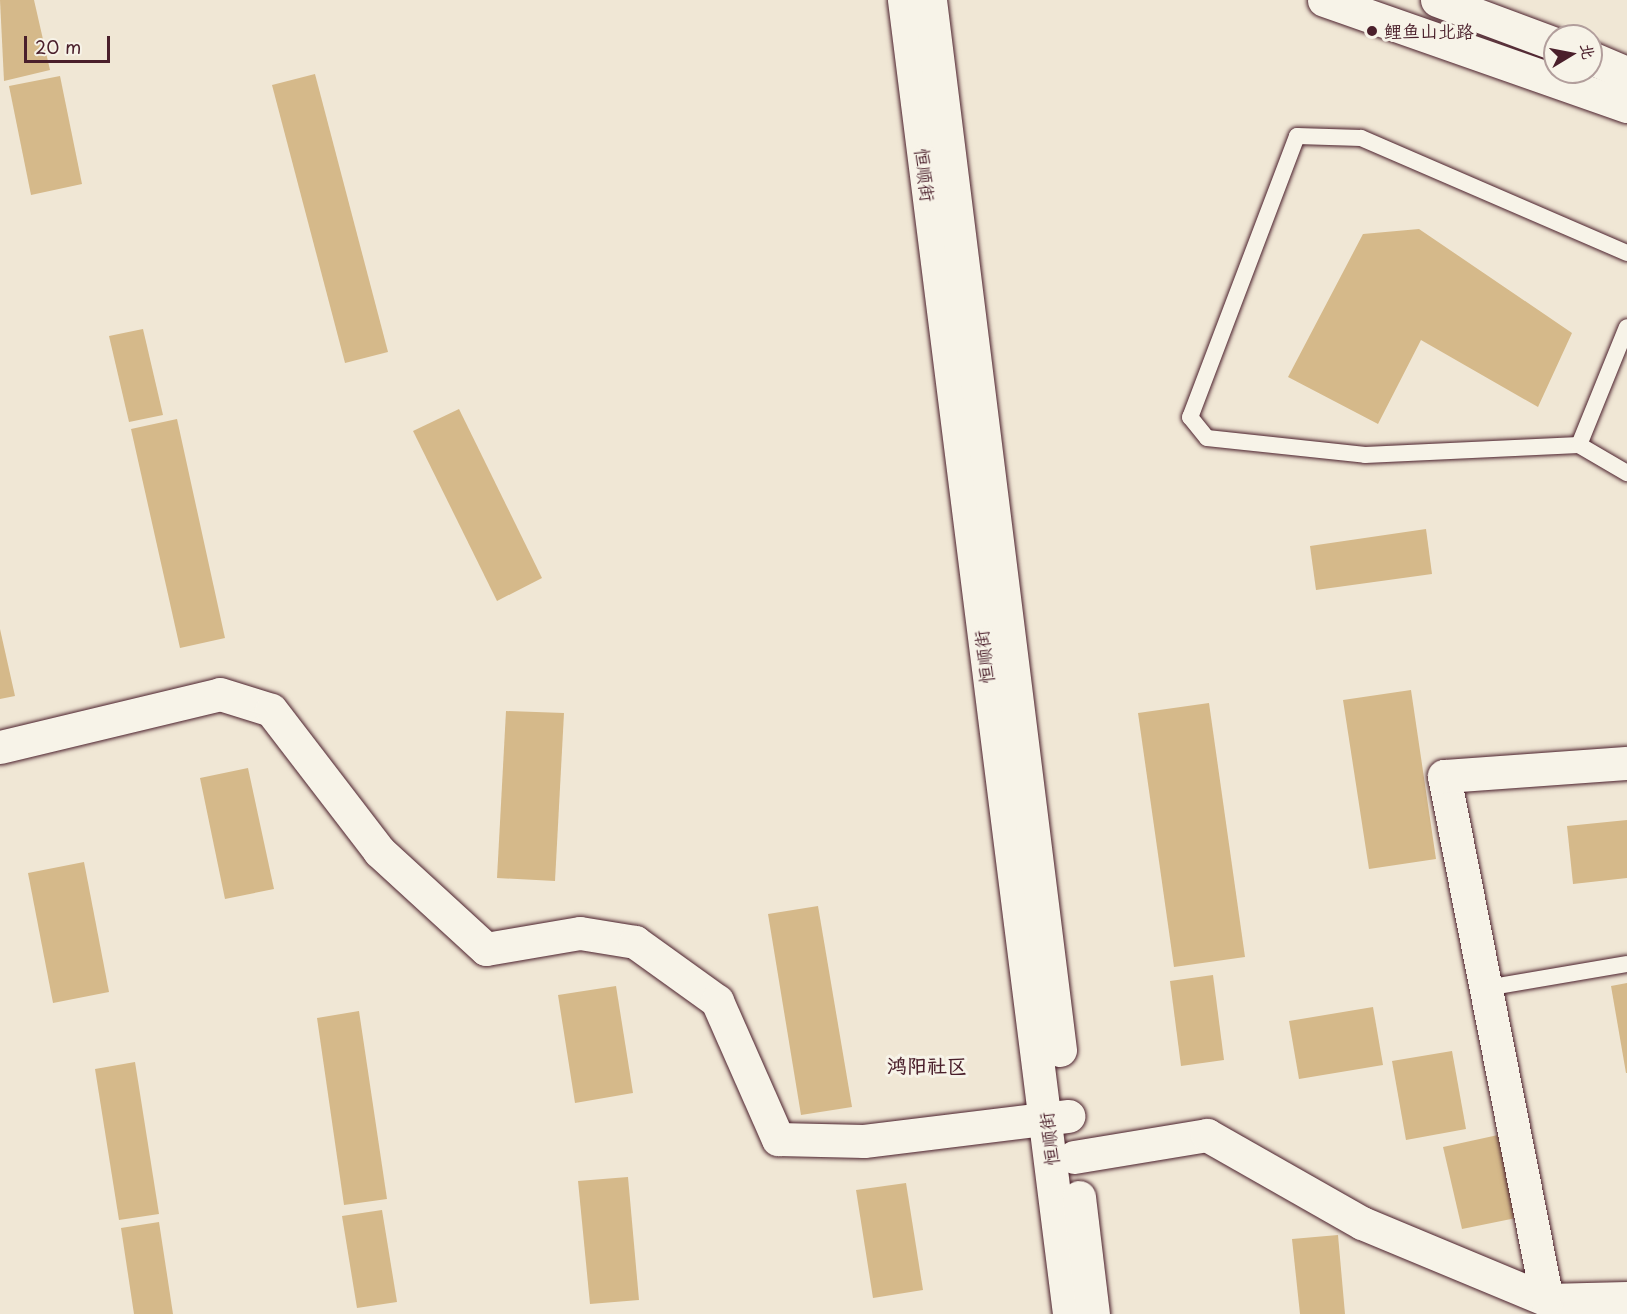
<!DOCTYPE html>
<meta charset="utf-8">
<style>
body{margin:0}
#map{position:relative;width:1627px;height:1314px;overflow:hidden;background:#f0e7d5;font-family:"Playpen Sans","LXGW WenKai TC",sans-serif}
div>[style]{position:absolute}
.building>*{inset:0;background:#d5b98a}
.roads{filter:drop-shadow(0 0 2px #4a1f2b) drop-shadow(0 0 2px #4a1f2b)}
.lane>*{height:16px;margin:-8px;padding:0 8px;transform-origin:8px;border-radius:8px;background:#f7f3e8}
.street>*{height:33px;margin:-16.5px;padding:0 16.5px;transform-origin:16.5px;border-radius:16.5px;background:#f7f3e8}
.secondary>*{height:33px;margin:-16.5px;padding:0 16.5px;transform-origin:16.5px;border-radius:16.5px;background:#f7f3e8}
.dots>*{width:16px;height:16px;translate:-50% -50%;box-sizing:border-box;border:3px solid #f7f3e8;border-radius:50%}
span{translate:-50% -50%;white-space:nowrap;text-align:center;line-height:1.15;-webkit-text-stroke:6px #f7f3e8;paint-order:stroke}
.poi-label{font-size:18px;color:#4a1f2b}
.left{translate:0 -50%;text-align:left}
.street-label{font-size:18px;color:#4a1f2b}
.neighbourhood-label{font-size:20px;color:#4a1f2b;font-weight:700}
.north{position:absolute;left:1543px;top:24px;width:60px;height:60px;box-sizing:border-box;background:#f7f3e8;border:2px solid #b29e9c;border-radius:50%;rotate:80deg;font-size:16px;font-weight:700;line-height:24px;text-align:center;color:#4a1f2b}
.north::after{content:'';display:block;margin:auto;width:21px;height:27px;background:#4a1f2b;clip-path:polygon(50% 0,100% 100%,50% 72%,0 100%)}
.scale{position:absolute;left:24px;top:36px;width:86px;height:27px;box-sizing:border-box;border:3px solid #4a1f2b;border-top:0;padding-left:8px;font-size:18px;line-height:21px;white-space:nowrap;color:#4a1f2b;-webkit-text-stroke:4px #f7f3e8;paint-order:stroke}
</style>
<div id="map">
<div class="building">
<i style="clip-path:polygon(0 0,34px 0,50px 70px,4px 81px)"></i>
<i style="clip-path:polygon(315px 74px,388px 352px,345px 363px,272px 85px)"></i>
<i style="clip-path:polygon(60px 76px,82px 184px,31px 195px,9px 86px)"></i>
<i style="clip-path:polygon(1419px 229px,1572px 333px,1538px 407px,1421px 340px,1378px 424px,1288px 377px,1363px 234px)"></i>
<i style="clip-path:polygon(143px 329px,163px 415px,129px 422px,109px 336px)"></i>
<i style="clip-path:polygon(459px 409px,542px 578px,497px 601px,413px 431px)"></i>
<i style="clip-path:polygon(177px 419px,225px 638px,180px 648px,131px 429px)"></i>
<i style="clip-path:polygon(1426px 529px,1432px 574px,1316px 590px,1310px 546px)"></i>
<i style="clip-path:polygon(0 629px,15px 696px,0 699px)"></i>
<i style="clip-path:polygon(1411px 690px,1436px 859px,1369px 869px,1343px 700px)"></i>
<i style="clip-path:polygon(1209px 703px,1245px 957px,1174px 967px,1138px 713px)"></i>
<i style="clip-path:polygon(506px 711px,564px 713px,555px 881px,497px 878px)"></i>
<i style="clip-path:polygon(248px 768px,274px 889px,225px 899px,200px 778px)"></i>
<i style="clip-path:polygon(1627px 820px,1627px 878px,1573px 884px,1567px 826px)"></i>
<i style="clip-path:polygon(84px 862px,109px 992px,53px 1003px,28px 873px)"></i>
<i style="clip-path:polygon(818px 906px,852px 1107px,801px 1115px,768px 914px)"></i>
<i style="clip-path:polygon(1213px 975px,1224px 1060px,1181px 1066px,1170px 981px)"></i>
<i style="clip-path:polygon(1627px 983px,1627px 1073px,1626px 1073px,1611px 986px)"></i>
<i style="clip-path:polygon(616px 986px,633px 1093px,575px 1103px,558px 995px)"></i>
<i style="clip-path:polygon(1373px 1007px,1383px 1065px,1299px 1079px,1289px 1021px)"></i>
<i style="clip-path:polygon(359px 1011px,387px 1199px,344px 1205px,317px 1018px)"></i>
<i style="clip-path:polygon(1452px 1051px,1466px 1129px,1406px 1140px,1392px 1061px)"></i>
<i style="clip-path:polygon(135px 1062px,159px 1214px,119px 1220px,95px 1069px)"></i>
<i style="clip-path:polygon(1498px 1135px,1516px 1218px,1462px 1229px,1443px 1147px)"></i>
<i style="clip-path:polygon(628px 1177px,639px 1300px,590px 1304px,578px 1181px)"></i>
<i style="clip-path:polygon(906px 1183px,923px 1290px,873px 1298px,856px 1190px)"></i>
<i style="clip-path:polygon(382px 1210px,397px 1302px,357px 1308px,342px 1216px)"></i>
<i style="clip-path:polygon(159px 1222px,173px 1314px,134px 1314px,121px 1228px)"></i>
<i style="clip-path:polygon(1338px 1235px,1345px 1314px,1300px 1314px,1292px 1239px)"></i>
</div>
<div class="roads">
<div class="lane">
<i style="left:1627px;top:253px;width:290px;rotate:-156.6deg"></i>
<i style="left:1361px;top:138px;width:64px;rotate:-178.2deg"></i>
<i style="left:1297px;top:136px;width:301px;rotate:110.8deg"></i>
<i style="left:1190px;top:417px;width:27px;rotate:51deg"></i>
<i style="left:1207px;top:438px;width:159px;rotate:6.1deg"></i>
<i style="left:1365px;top:455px;width:214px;rotate:-2.7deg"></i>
<i style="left:1579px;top:445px;width:127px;rotate:-67.9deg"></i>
<i style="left:1579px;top:445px;width:56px;rotate:30.3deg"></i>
<i style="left:1486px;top:988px;width:143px;rotate:-9.7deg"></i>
</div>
<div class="street">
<i style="left:0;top:747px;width:226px;rotate:-13.5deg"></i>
<i style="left:220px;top:694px;width:53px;rotate:17.4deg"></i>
<i style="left:271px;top:710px;width:178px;rotate:52.5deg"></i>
<i style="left:379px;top:851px;width:145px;rotate:42.5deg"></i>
<i style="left:486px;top:949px;width:95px;rotate:-9.7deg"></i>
<i style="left:580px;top:933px;width:56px;rotate:9.3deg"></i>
<i style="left:635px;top:942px;width:101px;rotate:35.7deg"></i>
<i style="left:717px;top:1001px;width:151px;rotate:66.2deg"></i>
<i style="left:778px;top:1139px;width:86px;rotate:1.3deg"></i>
<i style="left:864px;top:1141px;width:206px;rotate:-7deg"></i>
<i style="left:1074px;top:1157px;width:135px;rotate:-9.4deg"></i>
<i style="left:1207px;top:1135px;width:178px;rotate:29.6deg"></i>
<i style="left:1362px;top:1223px;width:200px;rotate:22.6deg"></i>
<i style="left:1547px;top:1300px;width:80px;rotate:-1.4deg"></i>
<i style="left:1547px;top:1300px;width:534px;rotate:-101.12deg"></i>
<i style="left:1444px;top:776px;width:183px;rotate:-4.1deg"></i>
</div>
<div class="secondary">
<i style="left:904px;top:0;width:1324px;rotate:82.84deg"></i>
<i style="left:930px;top:0;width:1058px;rotate:82.94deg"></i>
<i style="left:1324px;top:0;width:321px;rotate:19.3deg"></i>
<i style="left:1437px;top:0;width:126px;rotate:20.4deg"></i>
<i style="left:1591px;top:58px;width:39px;rotate:23deg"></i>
<i style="left:1079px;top:1197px;width:118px;rotate:83.2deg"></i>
</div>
</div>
<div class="dots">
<i style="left:1372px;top:31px;background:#4a1f2b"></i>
</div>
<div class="poi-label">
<span class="left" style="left:1384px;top:31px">鲤鱼山北路</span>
</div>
<div class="street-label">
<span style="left:925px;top:175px;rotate:83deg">恒顺街</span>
<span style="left:984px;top:657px;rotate:-97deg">恒顺街</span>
<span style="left:1049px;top:1139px;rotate:-97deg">恒顺街</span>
</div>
<div class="neighbourhood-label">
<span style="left:927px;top:1065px">鸿阳社区</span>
</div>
<div class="north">北</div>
<div class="scale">20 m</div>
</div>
